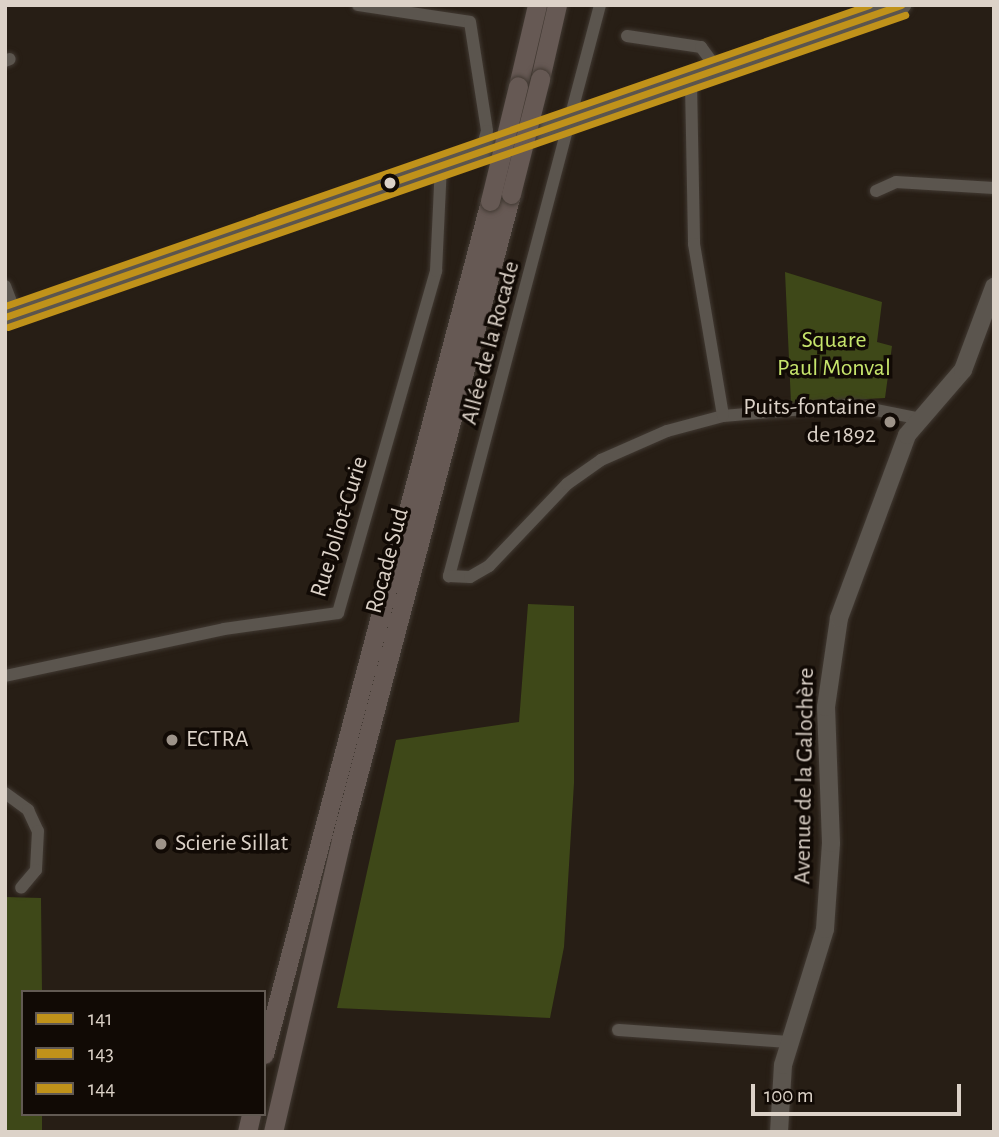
<!DOCTYPE html>
<meta charset="utf-8">
<style>
body{margin:0}
#map{position:relative;width:999px;height:1137px;overflow:hidden;background:#271e15;font-family:"Alegreya Sans",sans-serif}
div>[style]{position:absolute}
.green>*{inset:0;background:#3e4818}
.roads{filter:drop-shadow(0 0 2px #413932) drop-shadow(0 0 2px #413932)}
.minor>*{height:12px;margin:-6px;padding:0 6px;transform-origin:6px;border-radius:6px;background:#5b554e}
.secondary>*{height:18px;margin:-9px;padding:0 9px;transform-origin:9px;border-radius:9px;background:#5b554e}
.trunk>*{height:19px;margin:-9.5px;padding:0 9.5px;transform-origin:9.5px;border-radius:9.5px;background:#665954}
.bridges{filter:drop-shadow(0 0 2px #413932) drop-shadow(0 0 2px #413932)}
.trunk-bridge>*{height:19px;margin:-9.5px;padding:0 9.5px;transform-origin:9.5px;border-radius:9.5px;background:#665954}
.bus-1>*{height:7px;margin:-3.5px;padding:0 3.5px;transform-origin:3.5px;border-radius:3.5px;background:#c0921a}
.bus-2>*{height:7px;margin:-3.5px;padding:0 3.5px;transform-origin:3.5px;border-radius:3.5px;background:#c0921a}
.bus-3>*{height:7px;margin:-3.5px;padding:0 3.5px;transform-origin:3.5px;border-radius:3.5px;background:#c0921a}
.dots>*{width:19px;height:19px;translate:-50% -50%;box-sizing:border-box;border:4px solid #110a05;border-radius:50%}
span{translate:-50% -50%;white-space:nowrap;text-align:center;line-height:1.15;-webkit-text-stroke:7px #110a05;paint-order:stroke}
.park-label{font-size:24px;color:#c7e56c}
.street-label{font-size:24px;color:#dcd2c8}
.poi-label{font-size:24px;color:#dcd2c8}
.right{translate:-100% -50%;text-align:right}
.left{translate:0 -50%;text-align:left}
.frame{position:absolute;inset:0;border:7px solid #dcd2c8;pointer-events:none}
.legend{position:absolute;left:21px;top:990px;width:245px;height:126px;box-sizing:border-box;background:#110a05;border:2px solid #625a53;margin:0;padding:9px 12px;list-style:none;font-size:21px;color:#dcd2c8}
.legend li{display:flex;align-items:center;gap:14px;height:35px}
.legend b{width:35px;border:2px solid #625a53}
.scale{position:absolute;left:751px;top:1084px;width:210px;height:32px;box-sizing:border-box;border:4px solid #dcd2c8;border-top:0;padding-left:9px;font-size:21px;line-height:24px;white-space:nowrap;color:#dcd2c8;-webkit-text-stroke:5px #110a05;paint-order:stroke}
</style>
<div id="map">
<div class="green">
<i style="clip-path:polygon(785px 272px,882px 302px,877px 342px,892px 346px,885px 398px,791px 403px)"></i>
<i style="clip-path:polygon(528px 604px,574px 606px,574px 783px,564px 947px,550px 1018px,337px 1008px,396px 740px,519px 722px)"></i>
<i style="clip-path:polygon(5px 897px,41px 898px,42px 992px,23px 992px,23px 1114px,42px 1114px,42px 1132px,5px 1132px)"></i>
</div>
<div class="roads">
<div class="minor">
<i style="left:358px;top:5px;width:113px;rotate:8.6deg"></i>
<i style="left:470px;top:22px;width:110px;rotate:81.1deg"></i>
<i style="left:487px;top:131px;width:22px;rotate:106deg"></i>
<i style="left:600px;top:5px;width:591px;rotate:104.81deg"></i>
<i style="left:449px;top:576px;width:21px;rotate:3deg"></i>
<i style="left:470px;top:577px;width:22px;rotate:-30deg"></i>
<i style="left:489px;top:566px;width:113px;rotate:-46.4deg"></i>
<i style="left:567px;top:484px;width:42px;rotate:-35.2deg"></i>
<i style="left:601px;top:460px;width:72px;rotate:-23.7deg"></i>
<i style="left:667px;top:431px;width:58px;rotate:-15deg"></i>
<i style="left:723px;top:416px;width:128px;rotate:-4.9deg"></i>
<i style="left:851px;top:405px;width:66px;rotate:11.3deg"></i>
<i style="left:627px;top:36px;width:75px;rotate:8.5deg"></i>
<i style="left:701px;top:47px;width:32px;rotate:54deg"></i>
<i style="left:5px;top:61px;width:5px;rotate:-22deg"></i>
<i style="left:691px;top:83px;width:161px;rotate:88.9deg"></i>
<i style="left:694px;top:244px;width:174px;rotate:80.4deg"></i>
<i style="left:876px;top:191px;width:22px;rotate:-24deg"></i>
<i style="left:896px;top:182px;width:98px;rotate:3.5deg"></i>
<i style="left:5px;top:286px;width:30px;rotate:69deg"></i>
<i style="left:5px;top:676px;width:224px;rotate:-12.1deg"></i>
<i style="left:224px;top:629px;width:115px;rotate:-8deg"></i>
<i style="left:338px;top:613px;width:356px;rotate:-74deg"></i>
<i style="left:436px;top:271px;width:106px;rotate:-87.3deg"></i>
<i style="left:5px;top:793px;width:29px;rotate:36deg"></i>
<i style="left:28px;top:810px;width:23px;rotate:65deg"></i>
<i style="left:38px;top:831px;width:39px;rotate:93deg"></i>
<i style="left:36px;top:870px;width:23px;rotate:130deg"></i>
<i style="left:618px;top:1030px;width:172px;rotate:4deg"></i>
</div>
<div class="secondary">
<i style="left:5px;top:317px;width:950px;rotate:-19.18deg"></i>
<i style="left:779px;top:1132px;width:67px;rotate:-86.6deg"></i>
<i style="left:783px;top:1065px;width:142px;rotate:-72.8deg"></i>
<i style="left:825px;top:929px;width:86px;rotate:-86deg"></i>
<i style="left:831px;top:843px;width:136px;rotate:-92.1deg"></i>
<i style="left:826px;top:707px;width:90px;rotate:-81.7deg"></i>
<i style="left:839px;top:618px;width:195px;rotate:-69.6deg"></i>
<i style="left:907px;top:435px;width:86px;rotate:-49.3deg"></i>
<i style="left:963px;top:370px;width:89px;rotate:-69.5deg"></i>
</div>
<div class="trunk">
<i style="left:540px;top:79px;width:76px;rotate:-77.1deg"></i>
<i style="left:518px;top:86px;width:83px;rotate:-76.8deg"></i>
<i style="left:264px;top:1054px;width:882px;rotate:-75.16deg"></i>
<i style="left:247px;top:1132px;width:18px;rotate:-77deg"></i>
<i style="left:273px;top:1132px;width:301px;rotate:-76.9deg"></i>
<i style="left:341px;top:839px;width:667px;rotate:-75.23deg"></i>
</div>
</div>
<div class="bridges">
<div class="trunk-bridge">
<i style="left:511px;top:194px;width:119px;rotate:-75.8deg"></i>
<i style="left:490px;top:201px;width:118px;rotate:-76.3deg"></i>
</div>
</div>
<div class="bus-1">
<i style="left:5px;top:317px;width:949px;rotate:-19.2deg"></i>
</div>
<div class="bus-2">
<i style="left:8px;top:327px;width:950px;rotate:-19.18deg"></i>
</div>
<div class="bus-3">
<i style="left:5px;top:306px;width:915px;rotate:-19.21deg"></i>
</div>
<div class="dots">
<i style="left:390px;top:183px;background:#dcd2c8"></i>
<i style="left:890px;top:422px;background:#9d9389"></i>
<i style="left:172px;top:740px;background:#9d9389"></i>
<i style="left:161px;top:844px;background:#9d9389"></i>
</div>
<div class="park-label">
<span style="left:834px;top:355px">Square<br>Paul Monval</span>
</div>
<div class="street-label">
<span style="left:491px;top:343px;rotate:-75deg">Allée de la Rocade</span>
<span style="left:340px;top:527px;rotate:-73deg">Rue Joliot-Curie</span>
<span style="left:388px;top:561px;rotate:-75deg">Rocade Sud</span>
<span style="left:805px;top:776px;rotate:-89deg">Avenue de la Galochère</span>
</div>
<div class="poi-label">
<span class="right" style="left:876px;top:422px">Puits-fontaine<br>de 1892</span>
<span class="left" style="left:186px;top:740px">ECTRA</span>
<span class="left" style="left:175px;top:844px">Scierie Sillat</span>
</div>
<div class="frame"></div>
<ul class="legend">
<li><b style="height:9px;background:#c0921a"></b>141</li>
<li><b style="height:9px;background:#c0921a"></b>143</li>
<li><b style="height:9px;background:#c0921a"></b>144</li>
</ul>
<div class="scale">100 m</div>
</div>
